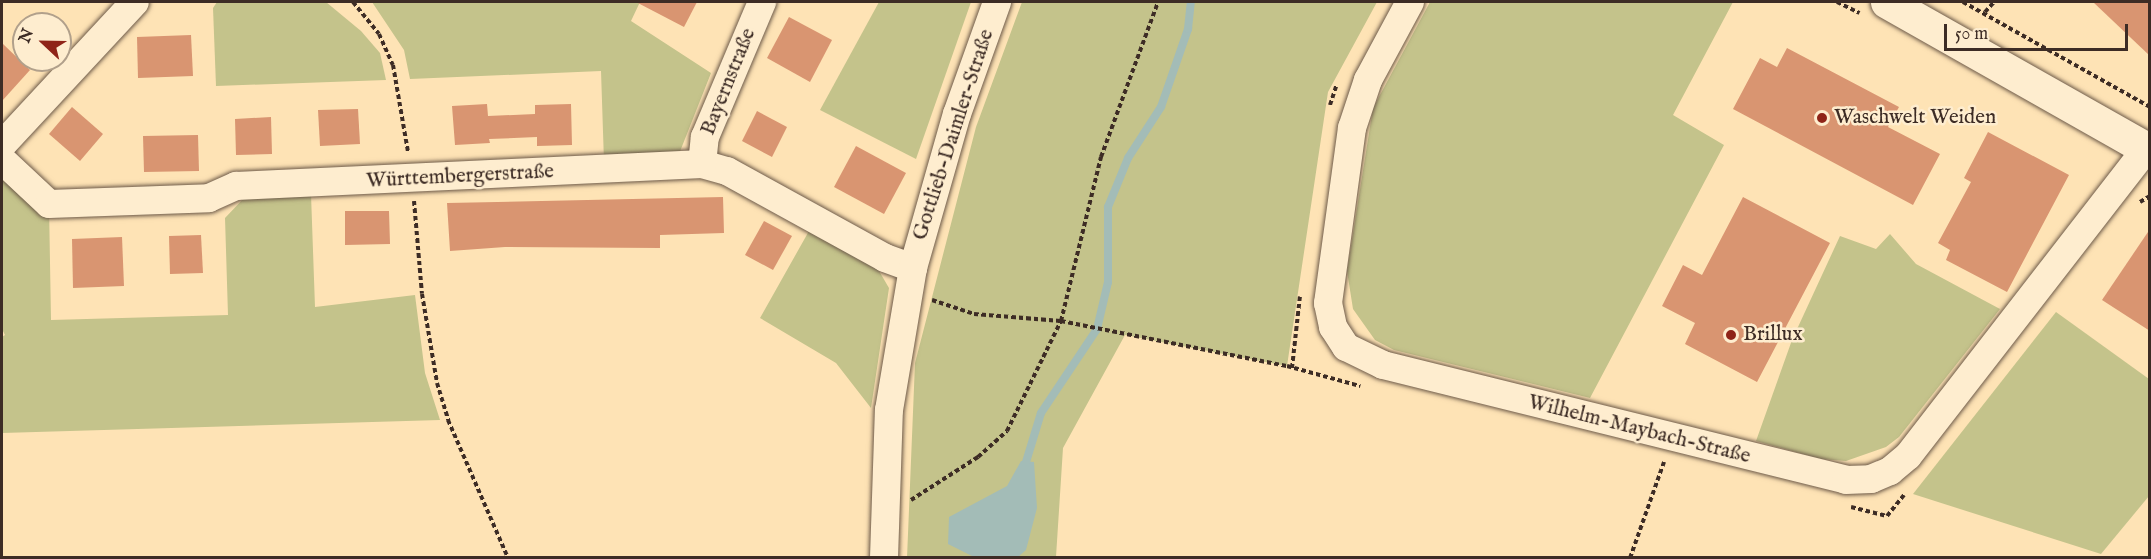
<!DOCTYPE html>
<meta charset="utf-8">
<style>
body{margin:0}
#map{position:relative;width:2151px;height:559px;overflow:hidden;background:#fee3b5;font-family:"IM FELL English",serif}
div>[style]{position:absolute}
.green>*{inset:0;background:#c4c38b}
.water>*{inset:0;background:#a3bcb7}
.stream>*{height:8px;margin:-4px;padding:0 4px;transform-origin:4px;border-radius:4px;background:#a3bcb7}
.building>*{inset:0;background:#d99571}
.path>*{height:4px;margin-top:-2px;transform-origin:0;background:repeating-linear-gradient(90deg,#3d2c25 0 4.5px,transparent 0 7.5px)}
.roads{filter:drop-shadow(0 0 2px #6d5a49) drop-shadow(0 0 2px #6d5a49)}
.minor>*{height:28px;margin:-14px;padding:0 14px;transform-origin:14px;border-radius:14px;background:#feedcf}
.tertiary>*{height:33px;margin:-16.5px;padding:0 16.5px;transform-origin:16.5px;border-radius:16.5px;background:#feedcf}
.dots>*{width:16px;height:16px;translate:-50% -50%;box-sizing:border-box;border:3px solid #feedcf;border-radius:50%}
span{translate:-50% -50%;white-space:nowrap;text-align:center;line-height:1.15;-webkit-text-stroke:5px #feedcf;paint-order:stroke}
.street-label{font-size:21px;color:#3d2c25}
.poi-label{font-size:21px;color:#3d2c25}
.left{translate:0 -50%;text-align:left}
.frame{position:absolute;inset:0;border:3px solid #3d2c25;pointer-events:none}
.north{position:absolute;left:12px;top:12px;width:60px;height:60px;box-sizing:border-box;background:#feedcf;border:2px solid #b1a08b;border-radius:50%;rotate:292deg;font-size:16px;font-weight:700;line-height:24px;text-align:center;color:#3d2c25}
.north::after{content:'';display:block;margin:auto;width:21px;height:27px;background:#8f2418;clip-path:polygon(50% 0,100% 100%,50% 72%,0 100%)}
.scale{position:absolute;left:1944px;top:24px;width:184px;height:27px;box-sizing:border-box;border:3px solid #3d2c25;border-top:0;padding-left:8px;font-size:18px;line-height:21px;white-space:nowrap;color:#3d2c25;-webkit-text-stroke:4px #feedcf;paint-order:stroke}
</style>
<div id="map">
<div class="green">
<i style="clip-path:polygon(217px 2px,326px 2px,361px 31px,380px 53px,386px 80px,216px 86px,213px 8px)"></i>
<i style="clip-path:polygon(372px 2px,640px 2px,631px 21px,711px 73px,679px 154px,604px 162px,601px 71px,410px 79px,404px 50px)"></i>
<i style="clip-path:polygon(879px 2px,971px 2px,916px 159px,820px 110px)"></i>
<i style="clip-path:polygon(1022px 2px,1377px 2px,1328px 92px,1287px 366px,1125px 335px,1063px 448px,1056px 557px,907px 558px,915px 363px,976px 127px)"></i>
<i style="clip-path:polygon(1430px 2px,1733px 2px,1673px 115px,1724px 145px,1590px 398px,1394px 350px,1375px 340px,1353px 309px,1347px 271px,1373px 108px)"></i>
<i style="clip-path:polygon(2px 160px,49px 204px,51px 320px,228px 315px,225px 218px,245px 197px,311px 194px,315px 307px,415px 295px,425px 373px,440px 420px,2px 433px,2px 337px,5px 335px,2px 329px)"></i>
<i style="clip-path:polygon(809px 231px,872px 259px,889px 288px,871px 408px,836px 363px,760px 318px)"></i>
<i style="clip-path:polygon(1890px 234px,1916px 264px,2000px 309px,1899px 437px,1886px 447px,1846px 461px,1821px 459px,1756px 441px,1792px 340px,1840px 236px,1876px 249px)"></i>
<i style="clip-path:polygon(2056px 312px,2149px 379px,2149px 496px,2101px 554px,1913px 494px)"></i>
</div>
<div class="water">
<i style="clip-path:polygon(1021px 461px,1034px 462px,1037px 508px,1026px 550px,1018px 557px,974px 557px,948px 544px,949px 517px,1007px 486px)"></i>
</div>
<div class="stream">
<i style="left:1026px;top:462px;width:51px;rotate:-73deg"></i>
<i style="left:1041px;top:413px;width:101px;rotate:-56.3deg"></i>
<i style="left:1097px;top:329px;width:48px;rotate:-76.8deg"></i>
<i style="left:1108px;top:282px;width:75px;rotate:-90deg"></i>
<i style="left:1108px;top:207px;width:53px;rotate:-67.8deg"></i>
<i style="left:1128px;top:158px;width:61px;rotate:-57.1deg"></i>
<i style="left:1161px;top:107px;width:83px;rotate:-70.9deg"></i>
<i style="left:1188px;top:29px;width:27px;rotate:-84deg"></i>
</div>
<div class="building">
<i style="clip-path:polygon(636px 2px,697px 2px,684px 27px)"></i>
<i style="clip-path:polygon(2093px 2px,2150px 2px,2150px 56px)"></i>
<i style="clip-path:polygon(789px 17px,832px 40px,810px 82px,767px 58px)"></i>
<i style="clip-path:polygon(191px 35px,193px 76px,138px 78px,137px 37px)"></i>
<i style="clip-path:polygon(2px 43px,30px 70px,2px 101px)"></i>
<i style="clip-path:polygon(1787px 48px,1899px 107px,1888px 127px,1940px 154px,1913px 205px,1733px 109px,1760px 58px,1777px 67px)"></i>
<i style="clip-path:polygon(487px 104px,488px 116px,535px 114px,535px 105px,571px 104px,572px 145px,537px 146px,537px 137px,489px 139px,490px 143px,455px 145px,452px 106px)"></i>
<i style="clip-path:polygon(72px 107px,103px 134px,80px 161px,49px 134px)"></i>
<i style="clip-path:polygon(358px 109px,360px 144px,320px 146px,318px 110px)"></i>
<i style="clip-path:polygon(757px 111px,787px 127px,772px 157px,742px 141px)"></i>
<i style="clip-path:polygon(271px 117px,272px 154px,236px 155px,235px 119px)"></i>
<i style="clip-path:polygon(1988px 132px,2069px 175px,2007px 292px,1946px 260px,1950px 250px,1938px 243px,1971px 182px,1964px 178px)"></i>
<i style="clip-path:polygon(198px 135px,199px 171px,144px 172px,143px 136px)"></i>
<i style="clip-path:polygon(856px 146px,906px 173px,884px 214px,834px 187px)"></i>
<i style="clip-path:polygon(723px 197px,724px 233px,660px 235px,660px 248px,505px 247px,450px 251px,447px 203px)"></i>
<i style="clip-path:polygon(1743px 197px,1830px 243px,1757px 382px,1685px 344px,1695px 323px,1662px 306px,1683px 265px,1702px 275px)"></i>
<i style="clip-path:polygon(345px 211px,389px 211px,390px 244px,345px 245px)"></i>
<i style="clip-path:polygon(764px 221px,792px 236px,773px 270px,745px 255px)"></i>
<i style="clip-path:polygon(2150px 229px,2150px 331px,2102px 300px)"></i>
<i style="clip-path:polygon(201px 235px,203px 273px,170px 274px,169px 236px)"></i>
<i style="clip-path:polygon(122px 237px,124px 286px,73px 288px,72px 239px)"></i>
</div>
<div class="path">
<i style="left:353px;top:2px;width:41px;rotate:50.9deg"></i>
<i style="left:379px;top:34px;width:34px;rotate:66deg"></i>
<i style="left:393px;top:65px;width:88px;rotate:80.2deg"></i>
<i style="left:1837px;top:2px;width:25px;rotate:26deg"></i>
<i style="left:1963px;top:2px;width:214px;rotate:29.3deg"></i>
<i style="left:1985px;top:12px;width:13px;rotate:-48deg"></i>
<i style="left:1330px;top:105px;width:22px;rotate:-72deg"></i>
<i style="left:414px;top:201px;width:93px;rotate:85.1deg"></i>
<i style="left:422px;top:294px;width:90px;rotate:80.4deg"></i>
<i style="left:437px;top:383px;width:39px;rotate:73deg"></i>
<i style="left:448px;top:420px;width:150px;rotate:66.5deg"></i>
<i style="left:2140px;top:202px;width:12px;rotate:-31deg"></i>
<i style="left:932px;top:300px;width:44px;rotate:18.4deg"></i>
<i style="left:974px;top:314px;width:87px;rotate:4.6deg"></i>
<i style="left:1061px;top:321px;width:169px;rotate:-76.3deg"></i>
<i style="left:1101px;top:157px;width:165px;rotate:-69.8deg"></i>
<i style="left:1292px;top:368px;width:72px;rotate:-83.7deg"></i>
<i style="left:911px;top:500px;width:80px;rotate:-32.7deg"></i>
<i style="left:978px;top:457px;width:39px;rotate:-42deg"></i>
<i style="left:1007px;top:431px;width:123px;rotate:-63.9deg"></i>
<i style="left:1061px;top:321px;width:230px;rotate:11.3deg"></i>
<i style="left:1287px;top:366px;width:76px;rotate:15.3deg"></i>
<i style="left:1851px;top:507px;width:37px;rotate:14deg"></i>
<i style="left:1887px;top:516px;width:27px;rotate:-51deg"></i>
<i style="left:1630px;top:558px;width:102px;rotate:-70.5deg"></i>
</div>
<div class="roads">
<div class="minor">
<i style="left:1410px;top:2px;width:89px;rotate:118.3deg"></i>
<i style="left:1368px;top:80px;width:51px;rotate:108.4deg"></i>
<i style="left:1352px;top:128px;width:177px;rotate:97.8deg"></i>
<i style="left:1328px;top:303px;width:25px;rotate:78deg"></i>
<i style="left:1333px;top:327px;width:24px;rotate:57deg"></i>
<i style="left:1346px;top:347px;width:41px;rotate:25.9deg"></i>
<i style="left:1383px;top:365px;width:477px;rotate:13.9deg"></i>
<i style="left:1846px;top:480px;width:25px;rotate:-2deg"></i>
<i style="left:1871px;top:479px;width:21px;rotate:-23deg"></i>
<i style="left:1890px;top:471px;width:23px;rotate:-40deg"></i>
<i style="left:1908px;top:456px;width:388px;rotate:-52.2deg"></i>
<i style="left:2px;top:145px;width:195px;rotate:-47.1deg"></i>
<i style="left:2px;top:160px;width:64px;rotate:43.1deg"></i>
<i style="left:49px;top:204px;width:160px;rotate:-2.1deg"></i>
<i style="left:209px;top:198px;width:30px;rotate:-24deg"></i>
<i style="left:236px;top:186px;width:467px;rotate:-2.7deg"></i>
<i style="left:702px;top:164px;width:26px;rotate:16deg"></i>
<i style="left:727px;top:171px;width:180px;rotate:28.8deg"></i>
<i style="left:885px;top:258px;width:30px;rotate:20deg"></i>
<i style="left:702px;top:164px;width:27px;rotate:-84deg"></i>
<i style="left:705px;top:137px;width:147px;rotate:-67.1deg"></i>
<i style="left:884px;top:558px;width:148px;rotate:-88.1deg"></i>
<i style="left:889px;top:410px;width:144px;rotate:-80.4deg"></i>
<i style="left:913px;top:268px;width:160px;rotate:-74.1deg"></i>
<i style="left:957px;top:114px;width:119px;rotate:-70.3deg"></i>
</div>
<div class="tertiary">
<i style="left:1887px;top:2px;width:302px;rotate:29.5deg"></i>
</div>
</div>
<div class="dots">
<i style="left:1822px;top:118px;background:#8f2418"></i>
<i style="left:1731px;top:335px;background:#8f2418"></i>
</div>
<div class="street-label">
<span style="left:729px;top:82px;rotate:-68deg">Bayernstraße</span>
<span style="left:954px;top:135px;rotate:-72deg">Gottlieb-Daimler-Straße</span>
<span style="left:460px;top:177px;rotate:-3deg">Württembergerstraße</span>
<span style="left:1639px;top:430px;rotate:14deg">Wilhelm-Maybach-Straße</span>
</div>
<div class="poi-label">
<span class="left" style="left:1834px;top:118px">Waschwelt Weiden</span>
<span class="left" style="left:1743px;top:335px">Brillux</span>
</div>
<div class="frame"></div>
<div class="north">N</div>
<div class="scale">50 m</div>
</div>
